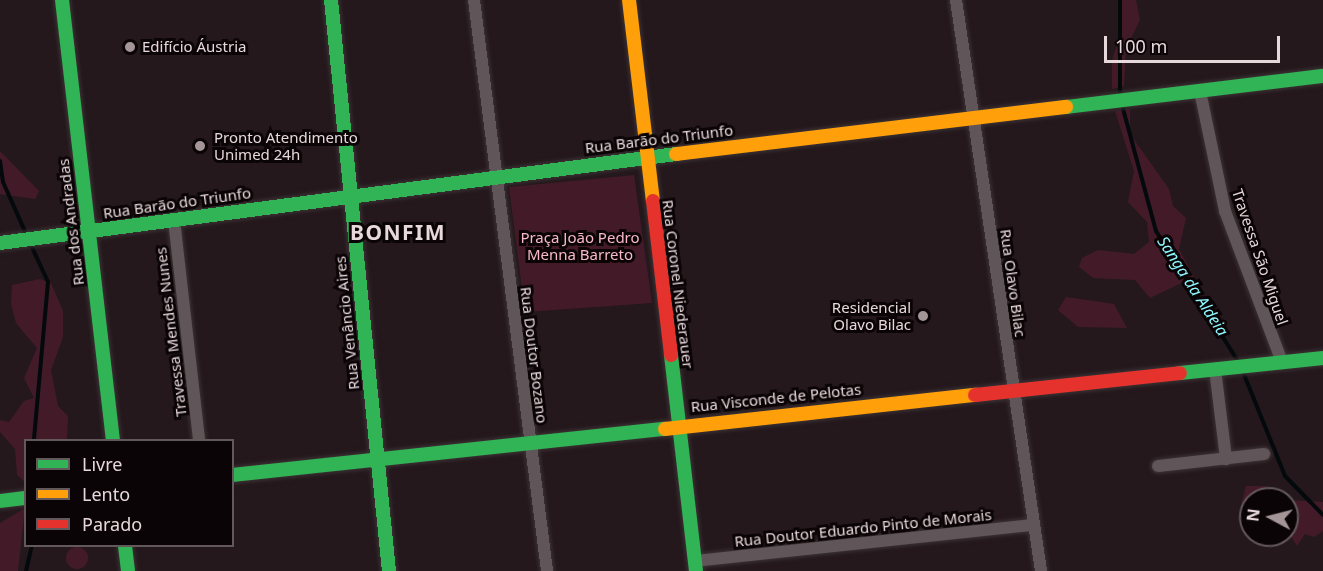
<!DOCTYPE html>
<meta charset="utf-8">
<style>
body{margin:0}
#map{position:relative;width:1323px;height:571px;overflow:hidden;background:#24181c;font-family:"Noto Sans",sans-serif}
div>[style]{position:absolute}
.green>*{inset:0;background:#431b28}
.round{border-radius:50%}
.stream>*{height:4px;margin:-2px;padding:0 2px;transform-origin:2px;border-radius:2px;background:#04090b}
.roads{filter:drop-shadow(0 0 2px #3c3335) drop-shadow(0 0 2px #3c3335)}
.street>*{height:12px;margin:-6px;padding:0 6px;transform-origin:6px;border-radius:6px;background:#605558}
.fast>*{height:14px;margin:-7px;padding:0 7px;transform-origin:7px;border-radius:7px;background:#30b455}
.slow>*{height:14px;margin:-7px;padding:0 7px;transform-origin:7px;border-radius:7px;background:#ff9f0a}
.jam>*{height:14px;margin:-7px;padding:0 7px;transform-origin:7px;border-radius:7px;background:#e5322d}
.dots>*{width:16px;height:16px;translate:-50% -50%;box-sizing:border-box;border:3px solid #0b0406;border-radius:50%}
span{translate:-50% -50%;white-space:nowrap;text-align:center;line-height:1.15;-webkit-text-stroke:6px #0b0406;paint-order:stroke}
.poi-label{font-size:15px;color:#e7d8db}
.left{translate:0 -50%;text-align:left}
.right{translate:-100% -50%;text-align:right}
.street-label{font-size:15px;color:#e7d8db}
.park-label{font-size:15px;color:#f8b9ca}
.water-label{font-size:16px;color:#8df9fe;font-style:italic}
.district-label{font-size:21px;color:#e7d8db;font-weight:700;letter-spacing:1.5px}
.legend{position:absolute;left:24px;top:439px;width:210px;height:108px;box-sizing:border-box;background:#0b0406;border:2px solid #63595b;margin:0;padding:8px 10px;list-style:none;font-size:18px;color:#e7d8db}
.legend li{display:flex;align-items:center;gap:12px;height:30px}
.legend b{width:30px;border:2px solid #63595b}
.north{position:absolute;left:1239px;top:487px;width:60px;height:60px;box-sizing:border-box;background:#0b0406;border:2px solid #63595b;border-radius:50%;rotate:277deg;font-size:16px;font-weight:700;line-height:24px;text-align:center;color:#e7d8db}
.north::after{content:'';display:block;margin:auto;width:21px;height:27px;background:#a39598;clip-path:polygon(50% 0,100% 100%,50% 72%,0 100%)}
.scale{position:absolute;left:1104px;top:36px;width:176px;height:27px;box-sizing:border-box;border:3px solid #e7d8db;border-top:0;padding-left:8px;font-size:18px;line-height:21px;white-space:nowrap;color:#e7d8db;-webkit-text-stroke:4px #0b0406;paint-order:stroke}
</style>
<div id="map">
<div class="green">
<i style="clip-path:polygon(1118px 0,1136px 0,1140px 20px,1126px 48px,1124px 86px,1112px 89px,1112px 60px,1122px 30px)"></i>
<i style="clip-path:polygon(0 85px,0 151px,39px 191px,35px 199px,0 194px)"></i>
<i style="clip-path:polygon(1130px 109px,1130px 134px,1169px 189px,1173px 206px,1186px 218px,1179px 249px,1194px 277px,1150px 298px,1135px 280px,1093px 278px,1079px 267px,1082px 258px,1098px 250px,1134px 254px,1149px 242px,1147px 222px,1128px 202px,1134px 171px,1115px 111px)"></i>
<i style="clip-path:polygon(634px 175px,652px 303px,525px 312px,509px 187px)"></i>
<i style="clip-path:polygon(40px 279px,51px 283px,63px 311px,63px 337px,51px 370px,58px 406px,68px 416px,67px 440px,26px 440px,25px 482px,17px 475px,15px 449px,0 432px,0 420px,9px 422px,24px 401px,34px 398px,24px 378px,37px 348px,16px 323px,11px 304px,12px 285px)"></i>
<i style="clip-path:polygon(1066px 297px,1114px 304px,1127px 328px,1078px 327px,1058px 310px)"></i>
<i style="clip-path:polygon(1246px 486px,1265px 486px,1269px 499px,1251px 499px,1251px 529px,1246px 529px,1241px 506px)"></i>
<i style="clip-path:polygon(1287px 500px,1323px 502px,1323px 531px,1314px 537px,1305px 534px,1297px 546px,1287px 530px)"></i>
<i style="clip-path:polygon(25px 508px,18px 571px,0 571px,0 523px)"></i>
<i class="round" style="left:66px;top:547px;width:22px;height:22px"></i>
</div>
<div class="stream">
<i style="left:1120px;top:95px;width:95px;rotate:-90deg"></i>
<i style="left:1122px;top:105px;width:131px;rotate:74.9deg"></i>
<i style="left:1156px;top:231px;width:156px;rotate:57.8deg"></i>
<i style="left:0;top:161px;width:21px;rotate:82deg"></i>
<i style="left:3px;top:182px;width:59px;rotate:66deg"></i>
<i style="left:30px;top:243px;width:43px;rotate:65.2deg"></i>
<i style="left:48px;top:282px;width:159px;rotate:95.1deg"></i>
<i style="left:1243px;top:372px;width:112px;rotate:68deg"></i>
<i style="left:1285px;top:476px;width:54px;rotate:45.7deg"></i>
<i style="left:26px;top:571px;width:26px;rotate:-77deg"></i>
</div>
<div class="roads">
<div class="street">
<i style="left:474px;top:0;width:576px;rotate:82.71deg"></i>
<i style="left:956px;top:0;width:577px;rotate:81.53deg"></i>
<i style="left:1200px;top:91px;width:123px;rotate:78.2deg"></i>
<i style="left:1225px;top:211px;width:161px;rotate:69.3deg"></i>
<i style="left:174px;top:220px;width:221px;rotate:83.5deg"></i>
<i style="left:1215px;top:369px;width:91px;rotate:83deg"></i>
<i style="left:1158px;top:466px;width:107px;rotate:-6.5deg"></i>
<i style="left:695px;top:561px;width:341px;rotate:-6.1deg"></i>
</div>
<div class="fast">
<i style="left:62px;top:0;width:443px;rotate:83.4deg"></i>
<i style="left:331px;top:0;width:574px;rotate:84.2deg"></i>
<i style="left:1066px;top:107px;width:259px;rotate:-6.9deg"></i>
<i style="left:0;top:243px;width:682px;rotate:-7.5deg"></i>
<i style="left:671px;top:355px;width:217px;rotate:83.4deg"></i>
<i style="left:1180px;top:373px;width:144px;rotate:-6deg"></i>
<i style="left:232px;top:475px;width:435px;rotate:-6.1deg"></i>
<i style="left:0;top:501px;width:26px;rotate:-7deg"></i>
<i style="left:125px;top:546px;width:25px;rotate:83deg"></i>
</div>
<div class="slow">
<i style="left:629px;top:0;width:202px;rotate:83.2deg"></i>
<i style="left:676px;top:154px;width:393px;rotate:-6.9deg"></i>
<i style="left:665px;top:429px;width:312px;rotate:-6.3deg"></i>
</div>
<div class="jam">
<i style="left:653px;top:201px;width:155px;rotate:83.3deg"></i>
<i style="left:975px;top:395px;width:206px;rotate:-6.1deg"></i>
</div>
</div>
<div class="dots">
<i style="left:130px;top:47px;background:#a39598"></i>
<i style="left:200px;top:146px;background:#a39598"></i>
<i style="left:923px;top:316px;background:#a39598"></i>
</div>
<div class="poi-label">
<span class="left" style="left:142px;top:47px">Edifício Áustria</span>
<span class="left" style="left:214px;top:146px">Pronto Atendimento<br>Unimed 24h</span>
<span class="right" style="left:911px;top:316px">Residencial<br>Olavo Bilac</span>
</div>
<div class="street-label">
<span style="left:659px;top:139px;rotate:-7deg">Rua Barão do Triunfo</span>
<span style="left:177px;top:203px;rotate:-8deg">Rua Barão do Triunfo</span>
<span style="left:71px;top:222px;rotate:-97deg">Rua dos Andradas</span>
<span style="left:1260px;top:257px;rotate:71deg">Travessa São Miguel</span>
<span style="left:1013px;top:283px;rotate:82deg">Rua Olavo Bilac</span>
<span style="left:678px;top:284px;rotate:83deg">Rua Coronel Niederauer</span>
<span style="left:347px;top:323px;rotate:-96deg">Rua Venâncio Aires</span>
<span style="left:171px;top:332px;rotate:-97deg">Travessa Mendes Nunes</span>
<span style="left:534px;top:355px;rotate:83deg">Rua Doutor Bozano</span>
<span style="left:776px;top:398px;rotate:-6deg">Rua Visconde de Pelotas</span>
<span style="left:863px;top:528px;rotate:-6deg">Rua Doutor Eduardo Pinto de Morais</span>
</div>
<div class="park-label">
<span style="left:580px;top:246px">Praça João Pedro<br>Menna Barreto</span>
</div>
<div class="water-label">
<span style="left:1193px;top:286px;rotate:57deg">Sanga da Aldeia</span>
</div>
<div class="district-label">
<span style="left:398px;top:232px">BONFIM</span>
</div>
<ul class="legend">
<li><b style="height:8px;background:#30b455"></b>Livre</li>
<li><b style="height:8px;background:#ff9f0a"></b>Lento</li>
<li><b style="height:8px;background:#e5322d"></b>Parado</li>
</ul>
<div class="north">N</div>
<div class="scale">100 m</div>
</div>
